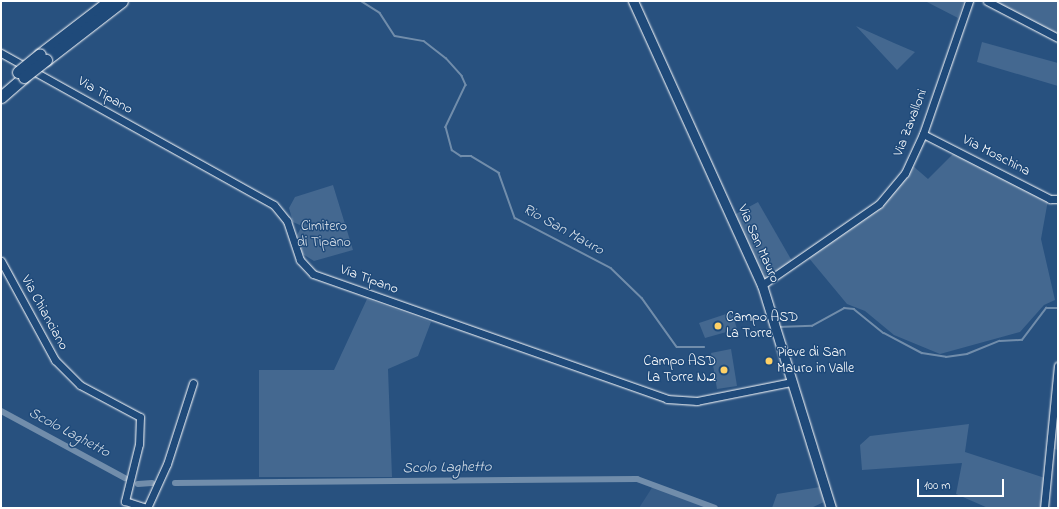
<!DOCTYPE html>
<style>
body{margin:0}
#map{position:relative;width:1059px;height:509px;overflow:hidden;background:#28517f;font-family:"Indie Flower",sans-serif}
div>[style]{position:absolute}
.built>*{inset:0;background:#375d88}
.green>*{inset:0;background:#446890}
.stream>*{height:1.5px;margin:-0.75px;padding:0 0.75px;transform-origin:0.75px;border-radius:0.75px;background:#718dab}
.canal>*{height:6px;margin:-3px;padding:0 3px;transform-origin:3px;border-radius:3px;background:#718dab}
.roads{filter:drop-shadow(0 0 1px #fff) drop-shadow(0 0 1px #fff)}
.minor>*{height:7px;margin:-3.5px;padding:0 3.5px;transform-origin:3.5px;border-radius:3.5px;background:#1f4a7a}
.secondary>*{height:9px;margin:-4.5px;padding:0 4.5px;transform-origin:4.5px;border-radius:4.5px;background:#1f4a7a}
.trunk>*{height:11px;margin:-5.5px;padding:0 5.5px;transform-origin:5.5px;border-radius:5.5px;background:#1f4a7a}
.bridges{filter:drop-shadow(0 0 1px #fff) drop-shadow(0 0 1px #fff)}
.trunk-bridge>*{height:11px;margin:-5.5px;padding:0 5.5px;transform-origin:5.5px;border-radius:5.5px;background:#1f4a7a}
.dots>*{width:11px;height:11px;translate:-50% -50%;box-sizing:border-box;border:2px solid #1f4a7a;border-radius:50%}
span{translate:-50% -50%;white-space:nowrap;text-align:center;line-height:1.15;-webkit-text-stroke:3px #1f4a7a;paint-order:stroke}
.street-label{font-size:14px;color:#fff}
.park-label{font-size:14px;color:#dae1e9}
.poi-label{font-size:14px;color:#fff}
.left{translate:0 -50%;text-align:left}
.right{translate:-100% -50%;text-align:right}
.water-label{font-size:15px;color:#d4dde6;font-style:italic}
.frame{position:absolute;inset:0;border:2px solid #fff;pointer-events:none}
.scale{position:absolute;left:917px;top:479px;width:87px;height:18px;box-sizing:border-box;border:2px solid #fff;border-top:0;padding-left:5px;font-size:12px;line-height:14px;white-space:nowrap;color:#fff;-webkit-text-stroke:3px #1f4a7a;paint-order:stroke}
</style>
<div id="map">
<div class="built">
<i style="clip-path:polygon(655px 483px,661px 486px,714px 508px,639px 508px)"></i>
</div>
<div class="green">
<i style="clip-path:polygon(925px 1px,964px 1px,958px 18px)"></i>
<i style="clip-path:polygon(992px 1px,1058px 1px,1058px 35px)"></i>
<i style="clip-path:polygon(856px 26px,894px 43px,915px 52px,897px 70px)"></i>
<i style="clip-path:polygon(982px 42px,1058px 63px,1058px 86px,977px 62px)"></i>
<i style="clip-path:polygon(955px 152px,1048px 200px,1041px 239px,1055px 300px,1044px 305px,1020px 332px,940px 354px,894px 335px,865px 311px,847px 304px,808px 257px,877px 210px,913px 166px,928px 179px)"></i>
<i style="clip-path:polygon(333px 185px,353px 250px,314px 261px,301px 253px,297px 235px,302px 226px,293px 222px,289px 208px,295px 197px)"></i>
<i style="clip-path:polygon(758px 202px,792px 261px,763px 281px,734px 215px)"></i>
<i style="clip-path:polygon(367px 299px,431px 322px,418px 356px,388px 369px,392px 477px,259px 477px,259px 370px,334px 370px)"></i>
<i style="clip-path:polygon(732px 312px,737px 329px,705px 338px,699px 323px)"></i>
<i style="clip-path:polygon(731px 349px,737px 386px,717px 389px,711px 353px)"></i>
<i style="clip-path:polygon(1058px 404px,1058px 450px,1053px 449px)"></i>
<i style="clip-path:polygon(969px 424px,965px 452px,1045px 478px,1042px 508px,988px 508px,956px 494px,962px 463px,862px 470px,860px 445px,870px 436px)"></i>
<i style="clip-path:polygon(820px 487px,824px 502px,811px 508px,772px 508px,777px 494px)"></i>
</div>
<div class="stream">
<i style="left:361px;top:1px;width:22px;rotate:32deg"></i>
<i style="left:380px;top:13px;width:27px;rotate:57deg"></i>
<i style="left:395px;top:36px;width:29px;rotate:10deg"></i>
<i style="left:424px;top:41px;width:28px;rotate:38deg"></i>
<i style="left:446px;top:58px;width:24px;rotate:48deg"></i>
<i style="left:462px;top:76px;width:10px;rotate:66deg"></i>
<i style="left:466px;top:85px;width:47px;rotate:115.5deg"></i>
<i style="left:446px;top:127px;width:24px;rotate:75deg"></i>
<i style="left:452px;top:150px;width:11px;rotate:34deg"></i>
<i style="left:461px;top:156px;width:10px"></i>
<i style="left:471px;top:156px;width:33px;rotate:31deg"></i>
<i style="left:499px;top:173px;width:48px;rotate:70.4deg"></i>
<i style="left:515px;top:218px;width:108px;rotate:27.5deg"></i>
<i style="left:611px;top:268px;width:43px;rotate:44.1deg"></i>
<i style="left:642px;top:298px;width:60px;rotate:54.5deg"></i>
<i style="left:677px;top:347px;width:27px"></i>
<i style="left:778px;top:327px;width:34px;rotate:-2deg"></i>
<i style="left:812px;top:326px;width:37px;rotate:-29deg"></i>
<i style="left:844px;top:308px;width:10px;rotate:6deg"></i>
<i style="left:854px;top:309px;width:38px;rotate:39deg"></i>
<i style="left:884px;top:333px;width:43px;rotate:27.8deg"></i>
<i style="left:922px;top:353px;width:24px;rotate:9deg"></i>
<i style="left:946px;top:357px;width:21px;rotate:-8deg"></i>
<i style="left:967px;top:354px;width:35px;rotate:-22deg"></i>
<i style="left:1000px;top:341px;width:22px;rotate:-3deg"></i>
<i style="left:1022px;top:340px;width:40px;rotate:-53deg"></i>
<i style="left:1046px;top:308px;width:12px"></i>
</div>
<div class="canal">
<i style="left:1px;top:411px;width:141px;rotate:28.4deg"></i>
<i style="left:175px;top:483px;width:462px;rotate:-0.5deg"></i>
<i style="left:637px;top:479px;width:83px;rotate:20.4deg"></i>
<i style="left:138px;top:484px;width:14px;rotate:-4deg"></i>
</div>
<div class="roads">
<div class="minor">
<i style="left:987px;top:1px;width:80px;rotate:27.5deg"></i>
<i style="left:1px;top:53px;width:312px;rotate:29.1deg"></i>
<i style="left:274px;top:205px;width:21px;rotate:51deg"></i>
<i style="left:287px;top:221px;width:41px;rotate:71.6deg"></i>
<i style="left:300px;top:260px;width:19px;rotate:47deg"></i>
<i style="left:313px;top:274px;width:375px;rotate:19.4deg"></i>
<i style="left:667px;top:399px;width:30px;rotate:4deg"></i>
<i style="left:697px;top:401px;width:96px;rotate:-11.4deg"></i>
<i style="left:923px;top:134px;width:143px;rotate:27.1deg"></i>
<i style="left:1050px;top:199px;width:8px"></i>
<i style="left:1px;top:261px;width:113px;rotate:61.4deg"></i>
<i style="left:55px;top:360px;width:35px;rotate:45deg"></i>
<i style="left:80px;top:385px;width:68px;rotate:28.1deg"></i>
<i style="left:140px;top:417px;width:27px;rotate:92deg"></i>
<i style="left:139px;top:444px;width:59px;rotate:103.8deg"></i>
<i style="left:125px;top:501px;width:22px;rotate:18deg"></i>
<i style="left:762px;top:285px;width:142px;rotate:-34.7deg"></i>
<i style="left:879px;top:204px;width:40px;rotate:-50deg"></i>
<i style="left:905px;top:173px;width:43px;rotate:-65.2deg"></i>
<i style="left:923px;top:134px;width:141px;rotate:-70.9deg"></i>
<i style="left:147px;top:508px;width:48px;rotate:-65.6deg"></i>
<i style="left:167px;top:464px;width:85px;rotate:-72.2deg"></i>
<i style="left:1044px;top:508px;width:143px;rotate:-84.4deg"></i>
</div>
<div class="secondary">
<i style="left:633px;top:1px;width:312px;rotate:65.6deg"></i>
<i style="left:762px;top:285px;width:233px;rotate:72.8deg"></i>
</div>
<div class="trunk">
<i style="left:40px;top:54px;width:87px;rotate:-37.5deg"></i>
<i style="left:46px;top:60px;width:96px;rotate:-37.8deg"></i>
<i style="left:1px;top:97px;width:30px;rotate:-41deg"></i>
</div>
</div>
<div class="bridges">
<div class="trunk-bridge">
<i style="left:18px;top:72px;width:28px;rotate:-39deg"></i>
<i style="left:24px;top:77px;width:28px;rotate:-38deg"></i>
</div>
</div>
<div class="dots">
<i style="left:718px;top:326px;background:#ffd166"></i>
<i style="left:769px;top:361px;background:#ffd166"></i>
<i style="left:724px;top:370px;background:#ffd166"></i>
</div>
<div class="street-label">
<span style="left:105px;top:96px;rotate:30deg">Via Tipano</span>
<span style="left:911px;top:123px;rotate:-69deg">Via Zavalloni</span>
<span style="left:996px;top:156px;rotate:27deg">Via Moschina</span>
<span style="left:758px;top:244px;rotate:66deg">Via San Mauro</span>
<span style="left:369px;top:280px;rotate:20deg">Via Tipano</span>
<span style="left:44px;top:313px;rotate:61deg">Via Chianciano</span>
</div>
<div class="park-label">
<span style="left:324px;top:235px">Cimitero<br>di Tipano</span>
</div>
<div class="poi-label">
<span class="left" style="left:726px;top:326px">Campo ASD<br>La Torre</span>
<span class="left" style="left:777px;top:361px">Pieve di San<br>Mauro in Valle</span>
<span class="right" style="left:716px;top:370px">Campo ASD<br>La Torre N.2</span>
</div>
<div class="water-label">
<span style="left:563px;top:230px;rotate:29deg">Rio San Mauro</span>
<span style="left:69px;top:433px;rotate:28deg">Scolo Laghetto</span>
<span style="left:447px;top:468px;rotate:-1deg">Scolo Laghetto</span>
</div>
<div class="frame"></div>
<div class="scale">100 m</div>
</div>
